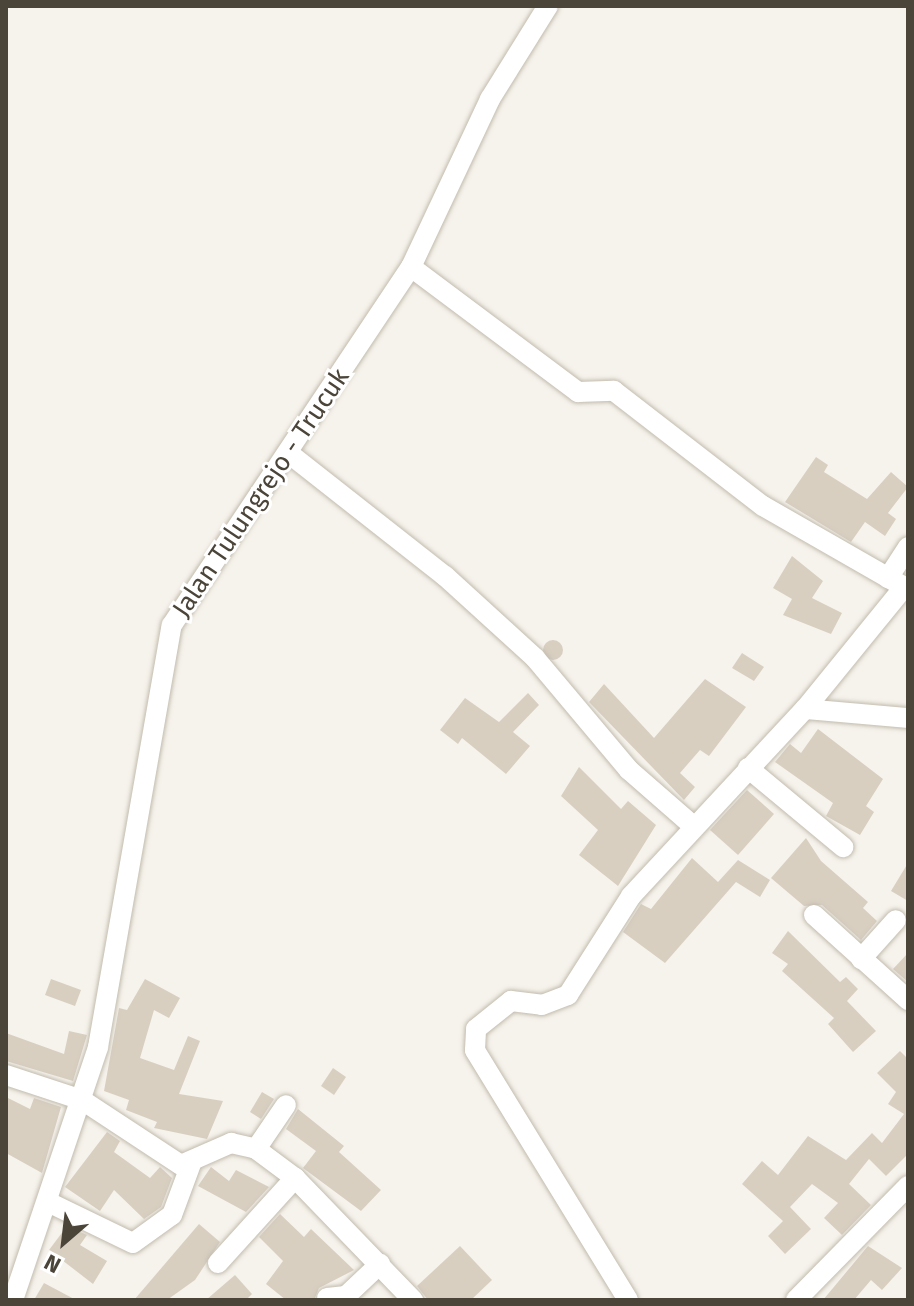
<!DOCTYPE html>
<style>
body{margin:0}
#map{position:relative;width:914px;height:1306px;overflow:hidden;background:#f6f3ec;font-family:"Fira Sans",sans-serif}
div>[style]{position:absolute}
.building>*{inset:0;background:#d8cfc1}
.round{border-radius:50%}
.roads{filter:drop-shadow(0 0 2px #c2bbae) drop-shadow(0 0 2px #c2bbae)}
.minor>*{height:20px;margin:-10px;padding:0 10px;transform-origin:10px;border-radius:10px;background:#fff}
span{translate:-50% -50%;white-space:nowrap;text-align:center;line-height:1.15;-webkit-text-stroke:6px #fff;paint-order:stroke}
.street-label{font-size:26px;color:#4b4439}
.frame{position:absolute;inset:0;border:8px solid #4b4439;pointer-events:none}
.north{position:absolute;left:24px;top:1202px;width:80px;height:80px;-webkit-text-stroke:6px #fff;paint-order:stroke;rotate:208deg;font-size:22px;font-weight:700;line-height:32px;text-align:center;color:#4b4439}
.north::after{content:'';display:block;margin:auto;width:28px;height:36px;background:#4b4439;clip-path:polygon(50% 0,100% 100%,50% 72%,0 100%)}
</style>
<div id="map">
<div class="building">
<i style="clip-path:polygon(816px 457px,828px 465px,824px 472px,867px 499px,891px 472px,908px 487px,888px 513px,896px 519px,885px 536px,865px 522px,851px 542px,785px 502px)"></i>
<i style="clip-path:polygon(792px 556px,823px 581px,812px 598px,842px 613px,831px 634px,783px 615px,792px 599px,773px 588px)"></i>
<i class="round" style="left:543px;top:640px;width:20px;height:20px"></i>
<i style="clip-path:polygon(742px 653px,764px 667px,754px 681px,732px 668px)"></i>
<i style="clip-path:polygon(705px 679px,746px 707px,709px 756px,700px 750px,680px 773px,695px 787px,684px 800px,589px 702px,604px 684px,654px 738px)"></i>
<i style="clip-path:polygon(528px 693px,539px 705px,513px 732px,530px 746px,506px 774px,462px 738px,458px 744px,440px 730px,465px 698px,499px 722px)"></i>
<i style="clip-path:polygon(818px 729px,883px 779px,866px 806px,874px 812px,860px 835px,826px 816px,833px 803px,775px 762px,790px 744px,801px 753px)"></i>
<i style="clip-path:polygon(579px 767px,621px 809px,628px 801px,656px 825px,618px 886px,579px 855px,598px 830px,561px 796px)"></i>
<i style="clip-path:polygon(747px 790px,774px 814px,738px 855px,710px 830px)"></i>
<i style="clip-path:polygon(806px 838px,821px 861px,868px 902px,863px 908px,877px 921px,861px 940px,822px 905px,804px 906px,771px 878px)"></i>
<i style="clip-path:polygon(692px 858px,718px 882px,738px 860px,770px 880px,760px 897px,736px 882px,665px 963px,623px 932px,641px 904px,651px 909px)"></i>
<i style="clip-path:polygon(908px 863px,908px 901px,891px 891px)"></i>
<i style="clip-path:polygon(788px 931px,840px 982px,846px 977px,858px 989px,847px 1001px,876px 1031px,853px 1052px,828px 1024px,834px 1018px,782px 971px,788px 964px,772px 953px)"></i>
<i style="clip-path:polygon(908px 953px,908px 982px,893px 969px)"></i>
<i style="clip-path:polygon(51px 979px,81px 990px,75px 1006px,45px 995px)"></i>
<i style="clip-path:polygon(145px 979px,180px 998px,169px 1018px,154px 1010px,140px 1058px,174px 1070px,188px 1036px,200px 1041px,179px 1094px,223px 1101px,207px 1139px,154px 1128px,157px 1122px,126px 1110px,129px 1100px,104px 1091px,119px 1008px,127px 1010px)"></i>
<i style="clip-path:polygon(69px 1031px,87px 1035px,73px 1081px,6px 1061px,6px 1033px,64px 1054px)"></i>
<i style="clip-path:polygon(900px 1051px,908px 1059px,908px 1154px,886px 1176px,869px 1159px,849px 1184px,871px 1205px,842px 1235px,824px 1218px,838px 1203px,812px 1184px,790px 1207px,811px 1229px,785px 1254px,768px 1236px,783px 1221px,742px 1184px,762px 1161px,778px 1175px,808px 1136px,846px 1160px,872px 1133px,882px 1143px,904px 1114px,888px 1104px,896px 1092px,877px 1073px)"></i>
<i style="clip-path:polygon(333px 1068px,346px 1077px,334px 1095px,321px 1086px)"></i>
<i style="clip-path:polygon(262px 1092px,274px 1099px,261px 1119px,250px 1112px)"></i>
<i style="clip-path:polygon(6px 1097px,30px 1109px,34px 1098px,61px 1107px,42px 1173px,6px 1153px)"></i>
<i style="clip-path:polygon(298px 1109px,344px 1146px,339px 1152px,381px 1190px,361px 1211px,303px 1168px,316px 1151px,286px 1129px)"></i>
<i style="clip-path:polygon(107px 1132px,120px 1141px,114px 1152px,150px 1178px,160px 1167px,172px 1178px,161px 1207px,144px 1219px,114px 1190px,100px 1211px,65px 1187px)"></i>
<i style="clip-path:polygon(211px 1167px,229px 1181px,236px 1170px,269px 1187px,246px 1212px,198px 1186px)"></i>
<i style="clip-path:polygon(280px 1214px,304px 1237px,311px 1229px,354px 1270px,319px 1288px,314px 1300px,286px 1300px,266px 1284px,283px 1261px,259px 1237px)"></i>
<i style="clip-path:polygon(199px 1224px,220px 1242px,195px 1280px,167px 1300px,134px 1300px)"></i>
<i style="clip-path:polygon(67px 1226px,87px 1235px,80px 1245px,107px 1261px,93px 1284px,49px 1250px)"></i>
<i style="clip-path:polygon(460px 1246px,492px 1280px,471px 1300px,428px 1300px,417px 1286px)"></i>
<i style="clip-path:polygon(868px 1246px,902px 1268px,882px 1290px,871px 1280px,854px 1300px,823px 1300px)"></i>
<i style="clip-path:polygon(235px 1275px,252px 1294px,246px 1300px,206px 1300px)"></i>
<i style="clip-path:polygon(44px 1283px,76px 1300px,34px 1300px)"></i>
</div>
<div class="roads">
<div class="minor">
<i style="left:411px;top:267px;width:209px;rotate:36.8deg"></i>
<i style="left:578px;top:392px;width:36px;rotate:-2deg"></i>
<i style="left:614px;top:391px;width:188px;rotate:37.7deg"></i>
<i style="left:763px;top:506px;width:167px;rotate:29.8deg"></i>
<i style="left:291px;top:455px;width:196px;rotate:38.2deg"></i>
<i style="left:445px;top:576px;width:122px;rotate:42.3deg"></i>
<i style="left:535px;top:658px;width:146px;rotate:50deg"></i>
<i style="left:629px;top:770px;width:82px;rotate:41.1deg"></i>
<i style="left:888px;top:578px;width:37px;rotate:-57deg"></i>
<i style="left:805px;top:709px;width:103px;rotate:5deg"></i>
<i style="left:748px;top:768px;width:124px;rotate:39.7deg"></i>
<i style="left:814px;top:915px;width:127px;rotate:42.1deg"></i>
<i style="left:861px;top:959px;width:52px;rotate:-48.1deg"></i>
<i style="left:6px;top:1075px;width:80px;rotate:18.2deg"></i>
<i style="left:82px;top:1100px;width:118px;rotate:33.3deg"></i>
<i style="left:181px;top:1165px;width:55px;rotate:-23.7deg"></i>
<i style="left:231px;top:1143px;width:26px;rotate:13deg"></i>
<i style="left:256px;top:1149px;width:49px;rotate:36.6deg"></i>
<i style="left:295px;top:1178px;width:170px;rotate:46deg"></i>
<i style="left:256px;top:1149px;width:53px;rotate:-55.7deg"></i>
<i style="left:48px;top:1202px;width:94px;rotate:25.8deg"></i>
<i style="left:133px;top:1243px;width:48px;rotate:-35.7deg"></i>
<i style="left:172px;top:1215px;width:54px;rotate:-69.6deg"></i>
<i style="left:218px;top:1263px;width:115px;rotate:-47.8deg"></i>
<i style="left:327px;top:1298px;width:19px;rotate:-6deg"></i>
<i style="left:346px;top:1296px;width:47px;rotate:-43.3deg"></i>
<i style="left:13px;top:1300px;width:267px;rotate:-71.4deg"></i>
<i style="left:98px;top:1047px;width:428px;rotate:-80.1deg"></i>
<i style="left:172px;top:625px;width:430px;rotate:-56.3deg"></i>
<i style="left:411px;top:267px;width:186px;rotate:-64.8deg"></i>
<i style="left:490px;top:99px;width:110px;rotate:-58.1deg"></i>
<i style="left:628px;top:1300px;width:293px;rotate:-121.5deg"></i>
<i style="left:475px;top:1050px;width:21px;rotate:-87deg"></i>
<i style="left:476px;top:1029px;width:45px;rotate:-38.7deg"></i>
<i style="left:511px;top:1001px;width:31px;rotate:7deg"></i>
<i style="left:542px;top:1005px;width:28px;rotate:-21deg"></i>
<i style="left:568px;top:995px;width:117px;rotate:-57.5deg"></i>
<i style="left:631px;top:896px;width:255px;rotate:-47.1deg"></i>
<i style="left:805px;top:709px;width:157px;rotate:-50.9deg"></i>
<i style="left:796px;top:1300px;width:160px;rotate:-45.5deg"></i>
</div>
</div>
<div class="street-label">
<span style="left:261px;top:493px;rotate:-56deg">Jalan Tulungrejo - Trucuk</span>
</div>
<div class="frame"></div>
<div class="north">N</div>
</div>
